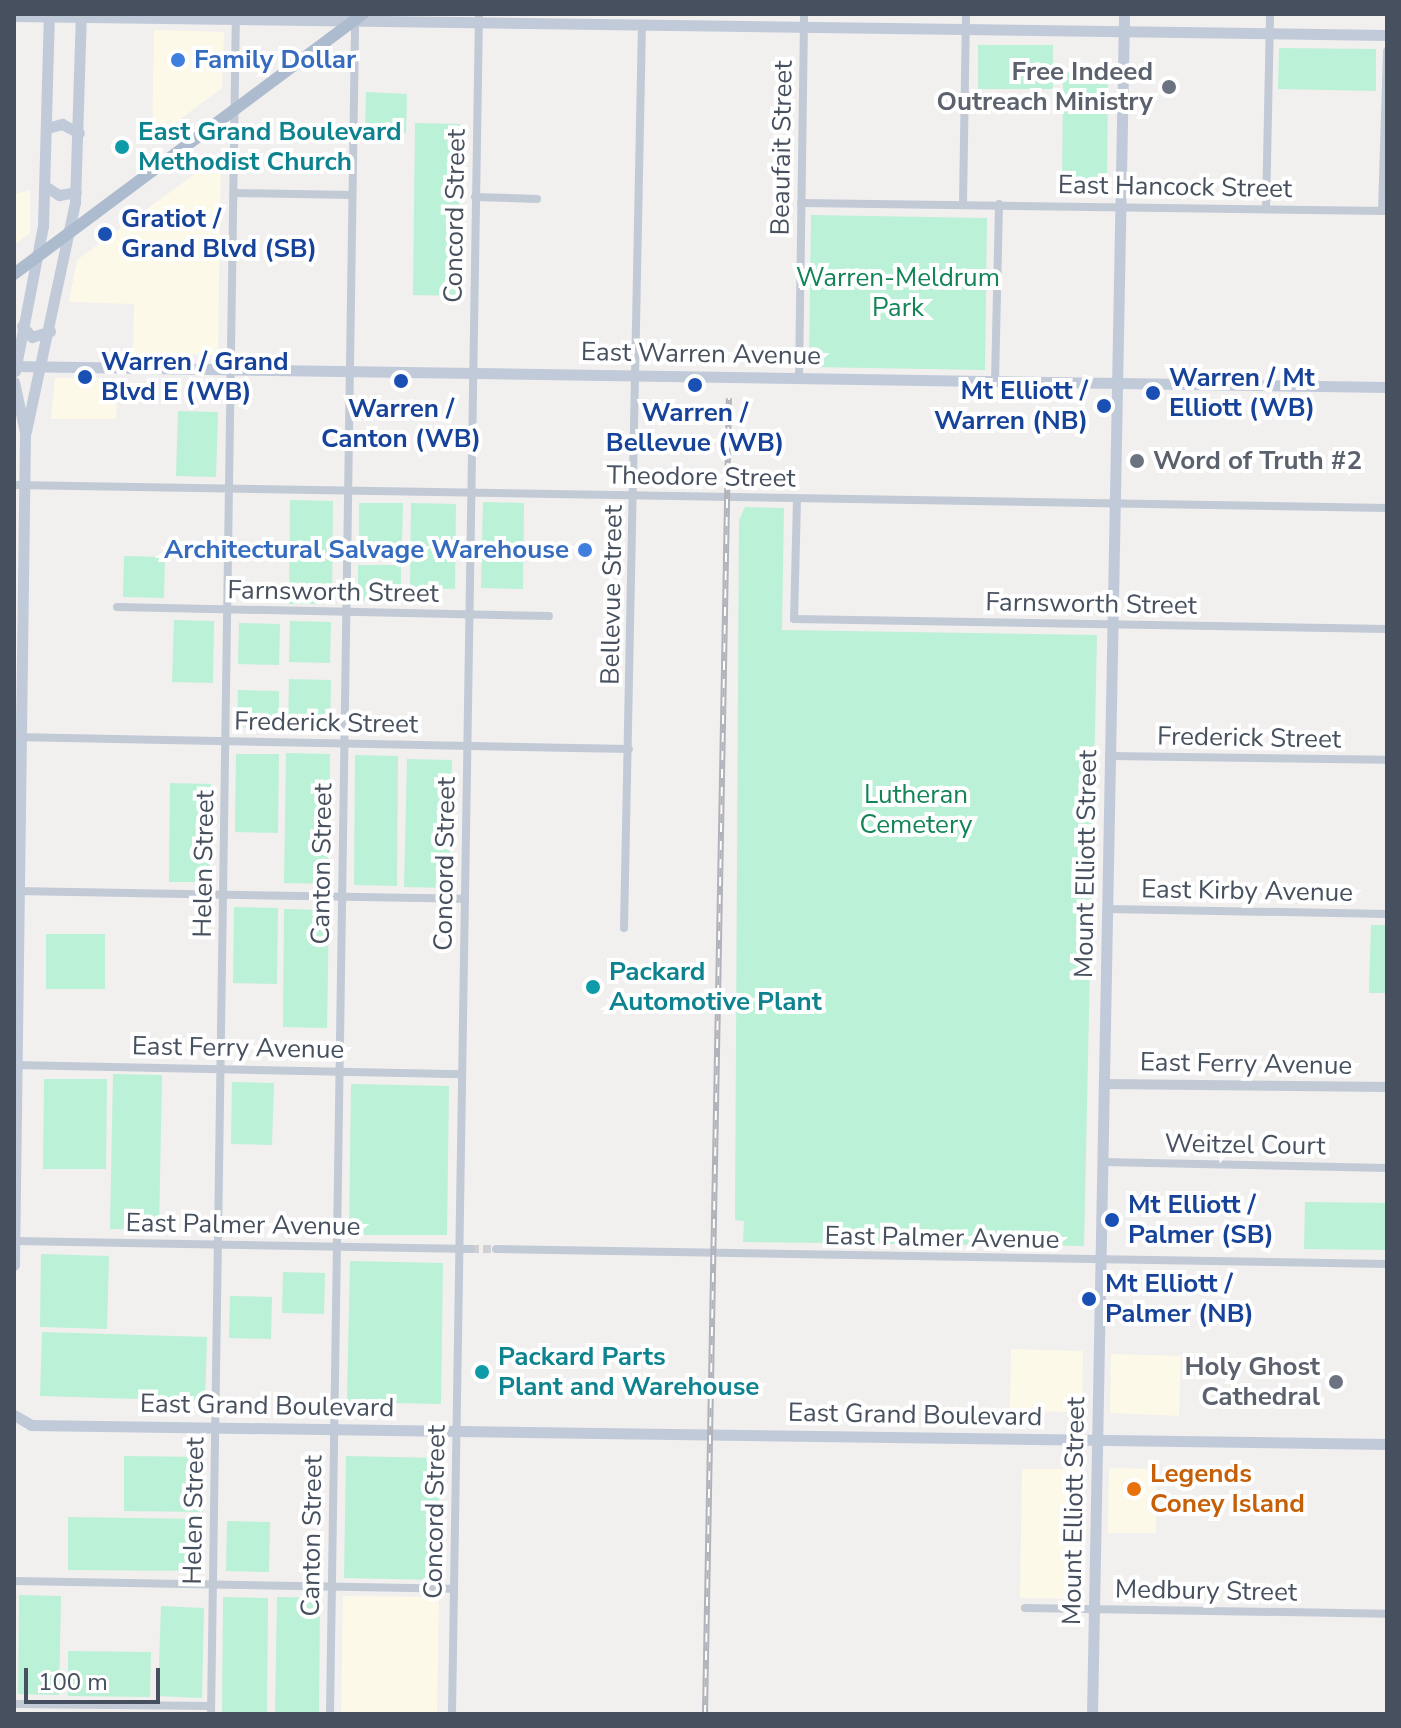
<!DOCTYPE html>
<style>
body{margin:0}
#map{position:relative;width:1401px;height:1728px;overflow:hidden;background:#f2efef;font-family:"Nunito Sans",sans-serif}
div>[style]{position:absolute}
.commercial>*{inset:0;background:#fdf9e8}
.green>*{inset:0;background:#bbf1d6}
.minor-tunnel>*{height:8px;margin-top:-4px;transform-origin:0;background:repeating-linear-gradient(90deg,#d0cfd2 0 8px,transparent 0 12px)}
.minor>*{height:8px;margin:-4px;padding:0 4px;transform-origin:4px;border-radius:4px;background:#c2cad5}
.tertiary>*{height:10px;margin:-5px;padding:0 5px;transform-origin:5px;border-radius:5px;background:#c2cad5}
.secondary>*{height:11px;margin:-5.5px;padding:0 5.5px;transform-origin:5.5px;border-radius:5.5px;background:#c1cad9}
.primary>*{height:12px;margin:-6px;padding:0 6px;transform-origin:6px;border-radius:6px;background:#adbbcf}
.rail>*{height:6px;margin-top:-3px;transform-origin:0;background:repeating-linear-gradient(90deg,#fff 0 9px,#b1b3ba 0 18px);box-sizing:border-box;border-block:2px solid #b1b3ba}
.dots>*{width:22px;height:22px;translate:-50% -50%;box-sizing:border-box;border:4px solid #fff;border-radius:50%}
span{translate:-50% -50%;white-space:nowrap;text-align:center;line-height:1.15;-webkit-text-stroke:8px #fff;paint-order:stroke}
.shop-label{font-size:26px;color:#366cbe;font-weight:700}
.left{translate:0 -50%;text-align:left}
.right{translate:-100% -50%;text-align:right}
.worship-label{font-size:26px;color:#5b616d;font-weight:700}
.culture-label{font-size:26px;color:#0d838f;font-weight:700}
.street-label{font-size:26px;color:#46505e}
.transit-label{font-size:26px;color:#164399;font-weight:700}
.park-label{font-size:26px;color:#128456}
.food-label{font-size:26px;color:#c56008;font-weight:700}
.frame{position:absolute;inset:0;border:16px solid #46505e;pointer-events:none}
.scale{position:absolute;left:24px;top:1668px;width:136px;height:36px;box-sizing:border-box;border:4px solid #46505e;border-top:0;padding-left:10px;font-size:24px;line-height:28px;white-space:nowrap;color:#46505e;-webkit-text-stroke:6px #fff;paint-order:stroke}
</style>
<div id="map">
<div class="commercial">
<i style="clip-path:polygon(154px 30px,224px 32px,222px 88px,152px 140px)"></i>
<i style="clip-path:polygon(221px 155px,218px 355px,133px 353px,134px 304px,69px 302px,77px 260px)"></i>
<i style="clip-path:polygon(30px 190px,30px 233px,14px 245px,14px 194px)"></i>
<i style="clip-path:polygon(55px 378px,118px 378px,116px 419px,51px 419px)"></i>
<i style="clip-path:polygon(1011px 1349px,1083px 1351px,1082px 1412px,1010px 1411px)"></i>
<i style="clip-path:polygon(1111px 1354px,1181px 1356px,1179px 1416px,1110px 1413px)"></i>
<i style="clip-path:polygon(1109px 1468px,1156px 1469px,1156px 1533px,1108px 1533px)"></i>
<i style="clip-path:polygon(1022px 1469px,1081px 1469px,1080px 1599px,1020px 1598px)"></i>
<i style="clip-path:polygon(343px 1596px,439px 1597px,437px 1714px,341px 1714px)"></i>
</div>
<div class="green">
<i style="clip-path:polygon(978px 45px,1053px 45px,1053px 89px,978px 89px)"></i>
<i style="clip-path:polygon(1279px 48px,1376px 49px,1376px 91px,1278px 89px)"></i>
<i style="clip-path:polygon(1063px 73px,1108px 73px,1107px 196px,1062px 196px)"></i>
<i style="clip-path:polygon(366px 92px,407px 94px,406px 133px,365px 132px)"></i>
<i style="clip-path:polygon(415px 123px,460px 124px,458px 296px,413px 295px)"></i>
<i style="clip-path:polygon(811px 215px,987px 218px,985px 370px,809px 367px)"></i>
<i style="clip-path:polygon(178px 411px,218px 412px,216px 477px,176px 476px)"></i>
<i style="clip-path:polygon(290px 500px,333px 501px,332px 604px,289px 604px)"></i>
<i style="clip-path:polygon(483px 502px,524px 503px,523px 589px,481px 588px)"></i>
<i style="clip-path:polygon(359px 503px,403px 503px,402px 544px,359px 543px)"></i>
<i style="clip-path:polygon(411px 503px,456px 504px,455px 589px,410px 588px)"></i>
<i style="clip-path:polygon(745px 507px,784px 508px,782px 630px,1097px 635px,1084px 1246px,743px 1242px,744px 1221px,735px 1220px,739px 520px)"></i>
<i style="clip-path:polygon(124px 556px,165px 557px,164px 598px,123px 597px)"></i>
<i style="clip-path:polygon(358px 565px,401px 565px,401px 600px,358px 601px)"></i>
<i style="clip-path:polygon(174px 620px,214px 621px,213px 683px,172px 682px)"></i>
<i style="clip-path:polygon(290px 621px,331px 622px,330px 663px,289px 662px)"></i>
<i style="clip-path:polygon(239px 623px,280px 624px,279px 665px,238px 664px)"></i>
<i style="clip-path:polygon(289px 679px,331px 680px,330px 730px,288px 729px)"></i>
<i style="clip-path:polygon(238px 690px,279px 691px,279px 728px,237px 727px)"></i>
<i style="clip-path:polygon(286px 753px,330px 754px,328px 884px,284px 883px)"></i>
<i style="clip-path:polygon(236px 754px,279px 754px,278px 833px,235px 832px)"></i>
<i style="clip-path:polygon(355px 755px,398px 756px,397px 886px,354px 885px)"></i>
<i style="clip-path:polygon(407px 759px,452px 760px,449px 888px,404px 887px)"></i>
<i style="clip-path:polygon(170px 783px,211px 784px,210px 882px,169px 882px)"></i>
<i style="clip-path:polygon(234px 907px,278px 908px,277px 984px,233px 983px)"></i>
<i style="clip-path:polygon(284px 909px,329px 910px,327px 1028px,283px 1027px)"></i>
<i style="clip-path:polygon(1371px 925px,1387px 925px,1387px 993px,1369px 993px)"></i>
<i style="clip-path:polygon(46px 934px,105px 934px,105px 989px,46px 989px)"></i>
<i style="clip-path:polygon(113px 1074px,162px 1075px,159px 1230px,110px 1229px)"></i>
<i style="clip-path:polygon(44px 1079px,107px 1079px,106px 1169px,43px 1169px)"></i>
<i style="clip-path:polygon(232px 1082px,274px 1083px,272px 1145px,231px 1144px)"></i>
<i style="clip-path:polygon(351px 1084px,449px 1086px,447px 1235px,349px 1235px)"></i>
<i style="clip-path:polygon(1305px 1202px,1387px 1203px,1387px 1250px,1304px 1249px)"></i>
<i style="clip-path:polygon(41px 1254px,109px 1256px,107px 1329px,40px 1327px)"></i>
<i style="clip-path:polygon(350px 1261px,443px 1263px,441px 1404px,347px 1402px)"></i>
<i style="clip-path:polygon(283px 1272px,325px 1273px,324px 1314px,282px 1313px)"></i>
<i style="clip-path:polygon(230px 1296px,272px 1297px,271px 1339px,229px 1338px)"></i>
<i style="clip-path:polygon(42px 1332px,207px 1337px,205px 1401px,40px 1396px)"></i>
<i style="clip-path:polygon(124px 1456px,204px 1457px,203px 1512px,124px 1511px)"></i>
<i style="clip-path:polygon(346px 1456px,440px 1458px,438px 1580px,344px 1578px)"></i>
<i style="clip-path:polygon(68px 1517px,201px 1519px,201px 1571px,68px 1570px)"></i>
<i style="clip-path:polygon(227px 1521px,270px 1522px,269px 1572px,226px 1571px)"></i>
<i style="clip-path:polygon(19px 1595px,61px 1596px,59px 1695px,18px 1694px)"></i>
<i style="clip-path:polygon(223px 1597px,268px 1598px,267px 1714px,222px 1714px)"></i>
<i style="clip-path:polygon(277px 1597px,320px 1598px,319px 1714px,275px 1714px)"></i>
<i style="clip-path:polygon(161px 1606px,204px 1608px,202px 1698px,158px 1696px)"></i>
<i style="clip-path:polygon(68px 1651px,151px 1652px,150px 1697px,68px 1696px)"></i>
</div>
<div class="minor-tunnel">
<i style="left:471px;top:1249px;width:25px"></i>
</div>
<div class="minor">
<i style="left:234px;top:193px;width:118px;rotate:1deg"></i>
<i style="left:475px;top:197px;width:62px;rotate:1.8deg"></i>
<i style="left:801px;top:203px;width:586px;rotate:0.78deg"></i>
<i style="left:963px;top:204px;width:190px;rotate:-89.1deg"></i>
<i style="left:1266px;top:209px;width:195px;rotate:-88.8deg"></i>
<i style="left:1382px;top:211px;width:160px;rotate:-88.2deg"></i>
<i style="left:799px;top:378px;width:364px;rotate:-89.2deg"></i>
<i style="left:995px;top:381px;width:177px;rotate:-88.7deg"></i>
<i style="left:14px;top:485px;width:1373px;rotate:0.96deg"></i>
<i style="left:797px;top:499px;width:120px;rotate:91.4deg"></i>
<i style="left:794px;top:619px;width:593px;rotate:0.97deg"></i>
<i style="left:117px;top:607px;width:432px;rotate:1.2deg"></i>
<i style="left:14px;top:737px;width:615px;rotate:1.12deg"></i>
<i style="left:1110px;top:756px;width:277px;rotate:0.8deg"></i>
<i style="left:15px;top:891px;width:450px;rotate:1deg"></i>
<i style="left:1107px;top:909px;width:280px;rotate:1deg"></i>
<i style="left:624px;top:928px;width:904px;rotate:-88.86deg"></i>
<i style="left:15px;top:1065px;width:447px;rotate:1.2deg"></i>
<i style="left:1102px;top:1162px;width:285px;rotate:1.2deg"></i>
<i style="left:14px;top:1241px;width:457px;rotate:1deg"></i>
<i style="left:496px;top:1249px;width:891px;rotate:0.96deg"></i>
<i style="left:14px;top:1581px;width:440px;rotate:1deg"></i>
<i style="left:1025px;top:1608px;width:362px;rotate:0.9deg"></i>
<i style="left:14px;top:1704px;width:197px;rotate:0.6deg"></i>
<i style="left:211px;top:1714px;width:1699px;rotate:-89.16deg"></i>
<i style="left:330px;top:1714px;width:1695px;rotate:-89.15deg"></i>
<i style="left:452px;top:1714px;width:1700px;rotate:-89.09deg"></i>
</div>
<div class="tertiary">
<i style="left:1104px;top:1084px;width:283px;rotate:0.6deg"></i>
</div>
<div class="secondary">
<i style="left:14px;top:16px;width:1373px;rotate:0.79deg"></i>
<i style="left:47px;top:128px;width:16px;rotate:-15deg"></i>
<i style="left:62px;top:124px;width:19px;rotate:28deg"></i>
<i style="left:45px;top:186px;width:17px;rotate:33deg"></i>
<i style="left:59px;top:195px;width:17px;rotate:-10deg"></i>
<i style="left:22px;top:326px;width:15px;rotate:48deg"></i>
<i style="left:32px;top:337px;width:19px;rotate:-18deg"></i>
<i style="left:14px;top:366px;width:1373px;rotate:0.88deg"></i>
<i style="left:15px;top:371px;width:148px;rotate:-79.1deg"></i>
<i style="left:43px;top:226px;width:212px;rotate:-88.4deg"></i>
<i style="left:14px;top:382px;width:51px;rotate:77.6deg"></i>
<i style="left:25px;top:432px;width:833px;rotate:90.76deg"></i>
<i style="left:26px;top:431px;width:234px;rotate:-77.9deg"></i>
<i style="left:75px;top:202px;width:188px;rotate:-88.2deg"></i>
<i style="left:14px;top:1415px;width:20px;rotate:30deg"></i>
<i style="left:31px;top:1425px;width:1356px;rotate:0.8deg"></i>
<i style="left:1092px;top:1714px;width:1700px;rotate:-88.92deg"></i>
</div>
<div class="primary">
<i style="left:14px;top:274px;width:435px;rotate:-36.7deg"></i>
</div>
<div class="rail">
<i style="left:705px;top:1714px;width:1316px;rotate:-88.96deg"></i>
</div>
<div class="dots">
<i style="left:178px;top:60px;background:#3f7fe0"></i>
<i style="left:1169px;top:87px;background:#6b7280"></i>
<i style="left:122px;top:147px;background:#0f9aa8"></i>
<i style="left:105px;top:234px;background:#1a4fb4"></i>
<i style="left:85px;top:377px;background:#1a4fb4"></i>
<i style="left:401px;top:381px;background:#1a4fb4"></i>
<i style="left:695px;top:385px;background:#1a4fb4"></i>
<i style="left:1153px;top:393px;background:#1a4fb4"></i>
<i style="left:1104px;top:406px;background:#1a4fb4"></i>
<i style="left:1137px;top:461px;background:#6b7280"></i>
<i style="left:585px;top:550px;background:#3f7fe0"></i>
<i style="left:593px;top:987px;background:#0f9aa8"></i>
<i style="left:1112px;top:1220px;background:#1a4fb4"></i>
<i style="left:1089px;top:1299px;background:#1a4fb4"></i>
<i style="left:482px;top:1372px;background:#0f9aa8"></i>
<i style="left:1336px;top:1382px;background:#6b7280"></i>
<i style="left:1134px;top:1489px;background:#e8710a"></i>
</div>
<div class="shop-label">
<span class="left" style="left:194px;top:60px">Family Dollar</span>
<span class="right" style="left:569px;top:550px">Architectural Salvage Warehouse</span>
</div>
<div class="worship-label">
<span class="right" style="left:1153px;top:87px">Free Indeed<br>Outreach Ministry</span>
<span class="left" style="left:1153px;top:461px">Word of Truth #2</span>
<span class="right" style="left:1320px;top:1382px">Holy Ghost<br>Cathedral</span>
</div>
<div class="culture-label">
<span class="left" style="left:138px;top:147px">East Grand Boulevard<br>Methodist Church</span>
<span class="left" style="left:609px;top:987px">Packard<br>Automotive Plant</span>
<span class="left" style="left:498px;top:1372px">Packard Parts<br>Plant and Warehouse</span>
</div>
<div class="street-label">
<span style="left:782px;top:148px;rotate:-89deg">Beaufait Street</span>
<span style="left:1175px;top:187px;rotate:1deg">East Hancock Street</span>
<span style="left:455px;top:216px;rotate:-89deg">Concord Street</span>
<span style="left:701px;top:354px;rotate:1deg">East Warren Avenue</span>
<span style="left:701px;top:477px;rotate:1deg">Theodore Street</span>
<span style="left:333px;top:592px;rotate:1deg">Farnsworth Street</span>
<span style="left:612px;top:595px;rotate:-89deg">Bellevue Street</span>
<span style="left:1091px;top:604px;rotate:1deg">Farnsworth Street</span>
<span style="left:326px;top:723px;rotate:1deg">Frederick Street</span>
<span style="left:1249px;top:738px;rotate:1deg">Frederick Street</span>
<span style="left:204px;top:864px;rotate:-89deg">Helen Street</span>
<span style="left:322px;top:864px;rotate:-89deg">Canton Street</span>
<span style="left:445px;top:864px;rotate:-89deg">Concord Street</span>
<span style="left:1086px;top:864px;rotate:-89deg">Mount Elliott Street</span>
<span style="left:1247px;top:891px;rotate:1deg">East Kirby Avenue</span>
<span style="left:238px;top:1048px;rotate:1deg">East Ferry Avenue</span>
<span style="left:1246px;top:1064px;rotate:1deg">East Ferry Avenue</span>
<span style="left:1245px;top:1145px;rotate:1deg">Weitzel Court</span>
<span style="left:243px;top:1225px;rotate:1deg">East Palmer Avenue</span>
<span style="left:942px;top:1238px;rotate:1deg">East Palmer Avenue</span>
<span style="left:267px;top:1406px;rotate:1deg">East Grand Boulevard</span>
<span style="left:915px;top:1415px;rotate:1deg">East Grand Boulevard</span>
<span style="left:194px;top:1511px;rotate:-89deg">Helen Street</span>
<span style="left:1074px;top:1511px;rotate:-89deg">Mount Elliott Street</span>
<span style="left:435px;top:1512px;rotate:-89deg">Concord Street</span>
<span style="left:312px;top:1536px;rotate:-89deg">Canton Street</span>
<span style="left:1206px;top:1591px;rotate:1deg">Medbury Street</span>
</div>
<div class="transit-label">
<span class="left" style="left:121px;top:234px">Gratiot /<br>Grand Blvd (SB)</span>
<span class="left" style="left:101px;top:377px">Warren / Grand<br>Blvd E (WB)</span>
<span class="left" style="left:1169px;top:393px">Warren / Mt<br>Elliott (WB)</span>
<span class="right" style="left:1088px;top:406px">Mt Elliott /<br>Warren (NB)</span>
<span style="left:401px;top:424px">Warren /<br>Canton (WB)</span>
<span style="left:695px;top:428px">Warren /<br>Bellevue (WB)</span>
<span class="left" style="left:1128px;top:1220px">Mt Elliott /<br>Palmer (SB)</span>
<span class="left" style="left:1105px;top:1299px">Mt Elliott /<br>Palmer (NB)</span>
</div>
<div class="park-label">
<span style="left:898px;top:293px">Warren-Meldrum<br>Park</span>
<span style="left:916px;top:810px">Lutheran<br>Cemetery</span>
</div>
<div class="food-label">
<span class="left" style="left:1150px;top:1489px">Legends<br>Coney Island</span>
</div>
<div class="frame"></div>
<div class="scale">100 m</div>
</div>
